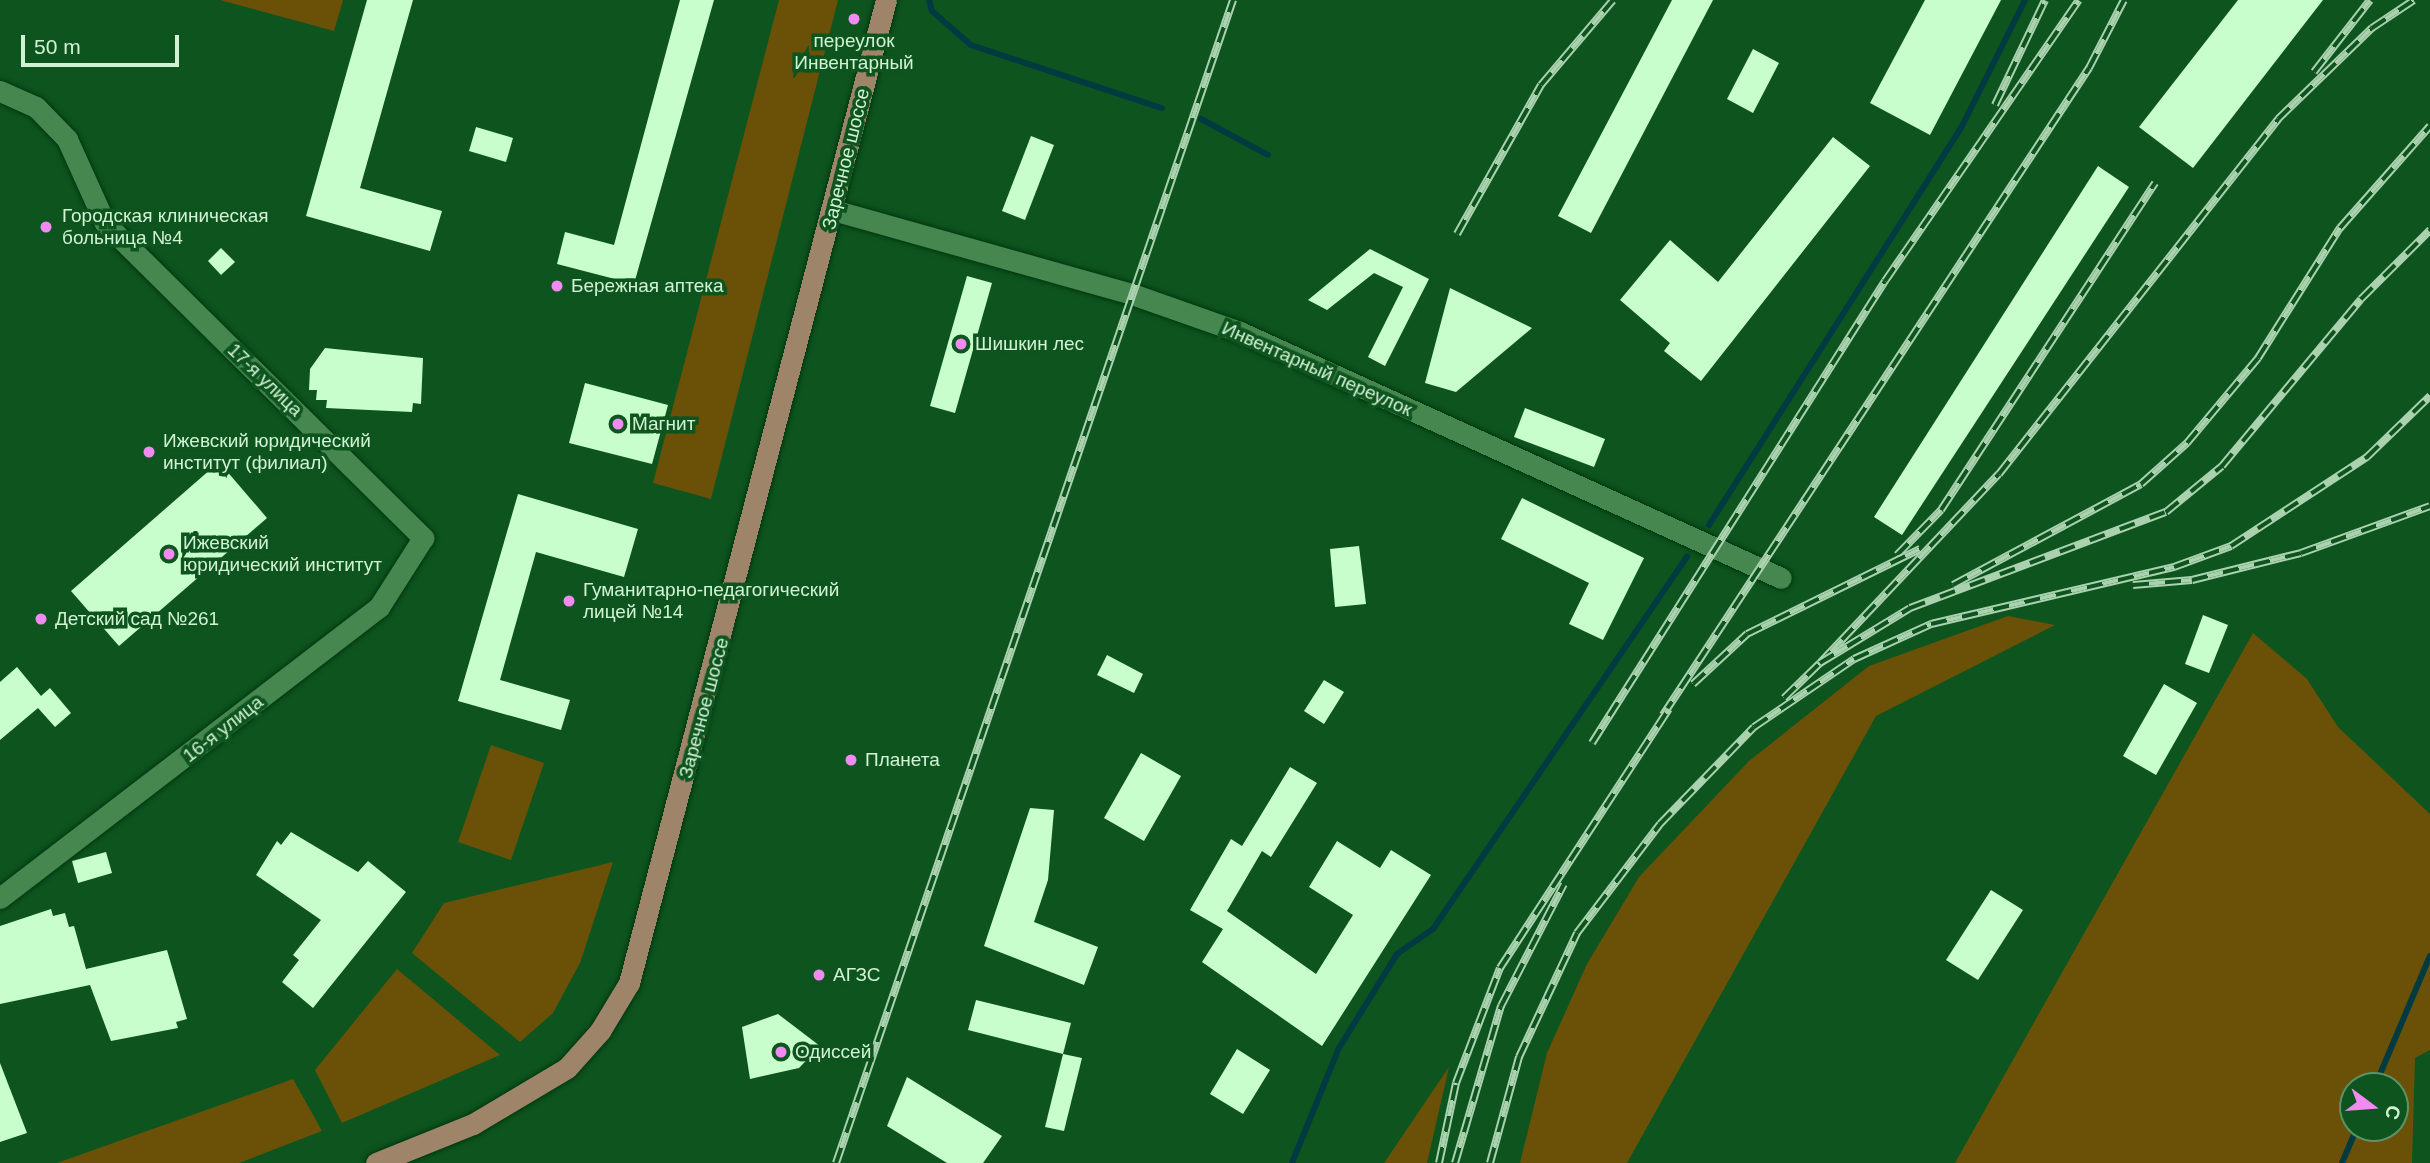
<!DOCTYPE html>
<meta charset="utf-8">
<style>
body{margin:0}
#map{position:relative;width:2430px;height:1163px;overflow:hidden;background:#0d541f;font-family:Arial,sans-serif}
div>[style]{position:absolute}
.green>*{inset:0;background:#6a5107}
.stream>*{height:6px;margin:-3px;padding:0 3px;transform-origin:3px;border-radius:3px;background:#013b41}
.building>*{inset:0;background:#c7fecc}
.roads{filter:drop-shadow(0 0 2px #00370f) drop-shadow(0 0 2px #00370f)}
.minor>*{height:21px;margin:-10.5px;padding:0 10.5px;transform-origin:10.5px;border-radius:10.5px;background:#46874f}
.major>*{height:21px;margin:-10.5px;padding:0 10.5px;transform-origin:10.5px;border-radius:10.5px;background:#9e8468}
.rail>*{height:8px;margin-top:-4px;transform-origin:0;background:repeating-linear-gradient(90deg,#0d541f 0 16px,#aad2af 0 32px);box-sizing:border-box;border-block:2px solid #aad2af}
.dots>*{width:19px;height:19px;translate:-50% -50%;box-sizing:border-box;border:4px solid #0d541f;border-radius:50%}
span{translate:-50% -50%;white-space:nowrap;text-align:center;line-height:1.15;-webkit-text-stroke:7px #0d541f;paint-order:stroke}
.poi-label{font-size:19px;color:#d1f2d3}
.left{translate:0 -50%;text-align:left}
.street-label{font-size:19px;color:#d1f2d3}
.north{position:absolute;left:2339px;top:1072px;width:70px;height:70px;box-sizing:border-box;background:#0d541f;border:2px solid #5b9367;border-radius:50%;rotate:106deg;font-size:19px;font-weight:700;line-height:28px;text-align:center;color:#d1f2d3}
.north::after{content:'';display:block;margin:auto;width:24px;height:32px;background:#f28af2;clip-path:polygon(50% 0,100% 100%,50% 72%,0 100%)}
.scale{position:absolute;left:21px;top:35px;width:158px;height:32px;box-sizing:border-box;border:4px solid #d1f2d3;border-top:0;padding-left:9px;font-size:21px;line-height:24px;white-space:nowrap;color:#d1f2d3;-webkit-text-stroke:5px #0d541f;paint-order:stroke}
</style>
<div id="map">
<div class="green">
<i style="clip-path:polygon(220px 0,343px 0,334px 31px)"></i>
<i style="clip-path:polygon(779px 0,838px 0,711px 499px,653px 483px)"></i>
<i style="clip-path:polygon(2008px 616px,2055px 625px,1876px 716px,1627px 1163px,1520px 1163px,1547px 1053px,1587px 964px,1639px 877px,1749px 761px,1869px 666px)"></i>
<i style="clip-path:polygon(evenodd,2253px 633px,2307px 679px,2338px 727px,2430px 814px,2430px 1050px,2415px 1058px,2412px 1163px,1955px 1163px,2253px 633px,2353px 1086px,2395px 1086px,2395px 1128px,2353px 1128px,2353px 1086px)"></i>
<i style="clip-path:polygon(491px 745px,544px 763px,511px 860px,458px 842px)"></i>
<i style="clip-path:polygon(613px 862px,580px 963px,553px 1013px,520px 1042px,412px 953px,444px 903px)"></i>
<i style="clip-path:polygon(397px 969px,500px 1055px,342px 1123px,315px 1070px)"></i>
<i style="clip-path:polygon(1449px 1067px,1427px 1163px,1384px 1163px)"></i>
<i style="clip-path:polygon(293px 1079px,322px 1131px,239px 1163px,57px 1163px)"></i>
</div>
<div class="stream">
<i style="left:929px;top:0;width:11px;rotate:75deg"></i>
<i style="left:932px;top:11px;width:52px;rotate:41.1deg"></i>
<i style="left:971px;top:45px;width:201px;rotate:18.3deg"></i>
<i style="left:1201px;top:119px;width:76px;rotate:28.2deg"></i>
<i style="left:1709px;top:525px;width:468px;rotate:-57.6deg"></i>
<i style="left:1960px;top:130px;width:145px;rotate:-63.4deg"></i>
<i style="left:2375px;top:1086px;width:141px;rotate:-67.1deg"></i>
<i style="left:1292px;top:1163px;width:124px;rotate:-67.8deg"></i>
<i style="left:1339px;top:1048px;width:110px;rotate:-58.3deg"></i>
<i style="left:1397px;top:954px;width:44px;rotate:-34.8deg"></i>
<i style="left:1433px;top:929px;width:451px;rotate:-55.7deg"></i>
<i style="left:2342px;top:1163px;width:38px;rotate:-67deg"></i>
</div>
<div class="building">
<i style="clip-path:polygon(367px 0,413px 0,360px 188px,442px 211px,430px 251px,306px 216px)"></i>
<i style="clip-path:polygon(680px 0,714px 0,634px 284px,557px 264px,565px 232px,614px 245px)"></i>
<i style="clip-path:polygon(1672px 0,1713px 0,1591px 233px,1558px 216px)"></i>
<i style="clip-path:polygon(1925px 0,2001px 0,1930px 135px,1870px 103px)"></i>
<i style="clip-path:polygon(2238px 0,2323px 0,2193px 168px,2139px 127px)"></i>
<i style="clip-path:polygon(1753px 49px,1779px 63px,1753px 113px,1727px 99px)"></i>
<i style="clip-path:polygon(476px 127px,513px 138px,506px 162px,469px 151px)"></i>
<i style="clip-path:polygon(1031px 136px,1054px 145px,1025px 220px,1002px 211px)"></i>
<i style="clip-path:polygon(1833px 137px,1870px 166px,1701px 381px,1664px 351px,1670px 343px,1620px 300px,1670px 240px,1718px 282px)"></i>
<i style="clip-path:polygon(2098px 166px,2129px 187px,1902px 535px,1874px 517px)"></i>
<i style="clip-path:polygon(221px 248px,235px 262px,221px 275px,208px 261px)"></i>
<i style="clip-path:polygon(1370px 249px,1429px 279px,1385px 366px,1368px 357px,1403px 287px,1374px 273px,1327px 310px,1308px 300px)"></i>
<i style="clip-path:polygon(967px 276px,992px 283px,955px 413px,930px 406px)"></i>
<i style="clip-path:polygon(1450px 288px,1532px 328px,1456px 392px,1425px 383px)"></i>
<i style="clip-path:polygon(325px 348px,423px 358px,421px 404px,413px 403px,412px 412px,326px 408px,327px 400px,316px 400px,317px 390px,309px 390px,310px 369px)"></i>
<i style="clip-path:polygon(585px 383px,668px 405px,652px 464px,569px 443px)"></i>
<i style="clip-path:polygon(1525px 408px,1605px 439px,1594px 467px,1514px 437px)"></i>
<i style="clip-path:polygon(219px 462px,267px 518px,119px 646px,71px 591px)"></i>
<i style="clip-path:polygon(518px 494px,638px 529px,624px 577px,536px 552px,500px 680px,570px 700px,561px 730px,458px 701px)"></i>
<i style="clip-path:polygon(1522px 498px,1644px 558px,1603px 640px,1569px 624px,1589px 583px,1501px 539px)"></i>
<i style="clip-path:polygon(1359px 546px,1366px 604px,1335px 607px,1330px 549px)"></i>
<i style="clip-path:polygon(2203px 615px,2228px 625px,2209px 673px,2185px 664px)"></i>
<i style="clip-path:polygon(1107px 655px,1143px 674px,1134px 693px,1097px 675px)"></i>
<i style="clip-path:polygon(17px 667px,41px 696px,50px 688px,71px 713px,55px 727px,38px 708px,0 740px,0 682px)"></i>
<i style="clip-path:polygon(1324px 680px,1344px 692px,1324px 724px,1304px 711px)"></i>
<i style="clip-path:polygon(2164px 684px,2197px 703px,2156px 775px,2123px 756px)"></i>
<i style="clip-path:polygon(1141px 753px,1181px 776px,1144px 841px,1104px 818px)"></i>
<i style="clip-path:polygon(1290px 767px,1317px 783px,1271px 857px,1262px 851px,1227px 911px,1316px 974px,1353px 915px,1309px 887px,1337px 841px,1380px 868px,1391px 850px,1431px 875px,1322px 1046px,1202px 962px,1223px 929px,1190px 910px,1231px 839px,1242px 846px)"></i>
<i style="clip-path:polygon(1030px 808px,1054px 810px,1048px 880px,1034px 922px,1098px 947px,1084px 985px,984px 946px)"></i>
<i style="clip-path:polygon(291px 832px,358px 872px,368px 861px,406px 892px,313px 1008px,282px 982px,299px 960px,293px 955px,321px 920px,256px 875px,277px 841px,281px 845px)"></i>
<i style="clip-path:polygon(106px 852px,112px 873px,78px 883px,72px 861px)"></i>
<i style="clip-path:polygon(1991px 890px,2023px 910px,1978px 980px,1946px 960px)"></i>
<i style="clip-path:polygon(51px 909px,53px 916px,65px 913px,69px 927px,74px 926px,86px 969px,167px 950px,187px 1019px,176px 1022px,178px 1028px,111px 1041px,90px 985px,0 1004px,0 926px)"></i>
<i style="clip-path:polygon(976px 1000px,1071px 1023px,1063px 1054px,968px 1030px)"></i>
<i style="clip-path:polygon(778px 1014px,820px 1046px,799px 1068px,750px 1079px,742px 1027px)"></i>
<i style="clip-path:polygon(1237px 1049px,1270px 1070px,1243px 1114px,1210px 1094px)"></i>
<i style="clip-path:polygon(1063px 1054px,1082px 1058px,1064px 1131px,1045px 1127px)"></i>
<i style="clip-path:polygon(0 1063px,27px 1133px,0 1142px)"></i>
<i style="clip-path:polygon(907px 1077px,1002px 1136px,983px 1163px,947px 1163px,887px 1126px)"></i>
</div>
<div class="roads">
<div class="minor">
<i style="left:0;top:91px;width:39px;rotate:24deg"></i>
<i style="left:36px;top:107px;width:45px;rotate:45.9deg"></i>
<i style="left:67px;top:139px;width:92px;rotate:65.7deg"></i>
<i style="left:105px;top:223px;width:448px;rotate:44.7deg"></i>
<i style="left:423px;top:538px;width:82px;rotate:122.5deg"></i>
<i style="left:379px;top:607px;width:478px;rotate:142.5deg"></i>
<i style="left:833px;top:210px;width:311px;rotate:15.7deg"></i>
<i style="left:1132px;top:294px;width:114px;rotate:19.4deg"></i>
<i style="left:1240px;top:332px;width:594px;rotate:24.45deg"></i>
</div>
<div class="major">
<i style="left:376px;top:1163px;width:105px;rotate:-21.9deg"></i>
<i style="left:473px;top:1124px;width:109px;rotate:-30.8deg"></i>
<i style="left:567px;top:1068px;width:50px;rotate:-48.3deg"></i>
<i style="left:600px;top:1031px;width:56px;rotate:-58.9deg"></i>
<i style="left:629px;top:983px;width:1016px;rotate:-75.35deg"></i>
</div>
</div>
<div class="rail">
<i style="left:2314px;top:72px;width:91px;rotate:-52.1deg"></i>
<i style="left:1995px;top:105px;width:116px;rotate:-64.5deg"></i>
<i style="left:1457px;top:234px;width:171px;rotate:-60.6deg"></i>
<i style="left:1541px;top:85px;width:111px;rotate:-49.7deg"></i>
<i style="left:1897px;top:555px;width:63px;rotate:-45.6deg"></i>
<i style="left:1941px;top:510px;width:391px;rotate:-56.8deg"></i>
<i style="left:1953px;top:585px;width:213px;rotate:-28.2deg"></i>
<i style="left:2141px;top:484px;width:62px;rotate:-41.7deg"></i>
<i style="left:2187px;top:443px;width:111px;rotate:-50.1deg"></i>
<i style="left:2258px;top:358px;width:154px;rotate:-57.8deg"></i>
<i style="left:2340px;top:228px;width:136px;rotate:-48.6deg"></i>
<i style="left:2133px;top:585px;width:59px;rotate:-4.8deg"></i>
<i style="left:2192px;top:580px;width:112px;rotate:-13.9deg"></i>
<i style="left:2301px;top:553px;width:137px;rotate:-20deg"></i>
<i style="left:1820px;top:663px;width:260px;rotate:-46.6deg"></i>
<i style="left:1999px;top:474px;width:452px;rotate:-51.8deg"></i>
<i style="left:2278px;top:119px;width:131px;rotate:-44.1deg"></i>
<i style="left:2372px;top:28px;width:50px;rotate:-33.7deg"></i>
<i style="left:1693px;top:684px;width:74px;rotate:-42.8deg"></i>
<i style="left:1747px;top:634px;width:193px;rotate:-26.2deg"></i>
<i style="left:1784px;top:698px;width:50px;rotate:-44.2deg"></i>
<i style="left:1820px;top:663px;width:105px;rotate:-31.4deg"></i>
<i style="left:1910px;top:608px;width:273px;rotate:-20.6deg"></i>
<i style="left:2166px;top:512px;width:72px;rotate:-39.4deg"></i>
<i style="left:2222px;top:466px;width:217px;rotate:-50.2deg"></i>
<i style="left:2361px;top:299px;width:98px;rotate:-45deg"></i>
<i style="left:1663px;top:715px;width:775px;rotate:-56.64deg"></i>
<i style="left:2089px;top:68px;width:76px;rotate:-62.8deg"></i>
<i style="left:1592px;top:743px;width:547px;rotate:-57.62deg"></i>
<i style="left:1885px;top:281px;width:341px;rotate:-55.4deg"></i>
<i style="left:836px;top:1163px;width:1229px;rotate:-71.15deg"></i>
<i style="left:1439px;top:1163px;width:82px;rotate:-78deg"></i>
<i style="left:1456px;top:1083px;width:123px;rotate:-69.1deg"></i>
<i style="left:1500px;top:968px;width:309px;rotate:-56.9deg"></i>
<i style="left:1455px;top:1163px;width:164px;rotate:-73.7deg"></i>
<i style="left:1501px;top:1006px;width:137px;rotate:-62.7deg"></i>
<i style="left:1490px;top:1163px;width:110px;rotate:-74.7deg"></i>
<i style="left:1519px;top:1057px;width:137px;rotate:-64.9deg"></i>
<i style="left:1577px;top:933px;width:137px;rotate:-52.7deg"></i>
<i style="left:1660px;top:824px;width:135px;rotate:-45.9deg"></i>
<i style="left:1754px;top:727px;width:121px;rotate:-34.2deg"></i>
<i style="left:1854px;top:659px;width:85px;rotate:-24.4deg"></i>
<i style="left:1931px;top:624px;width:250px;rotate:-13.2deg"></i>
<i style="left:2174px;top:567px;width:61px;rotate:-20.2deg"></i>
<i style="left:2231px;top:546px;width:163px;rotate:-33.2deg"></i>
<i style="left:2367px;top:457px;width:88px;rotate:-44.1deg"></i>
</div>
<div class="dots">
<i style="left:854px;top:19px;background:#f28af2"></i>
<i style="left:46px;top:227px;background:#f28af2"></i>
<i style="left:557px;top:286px;background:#f28af2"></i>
<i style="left:961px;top:344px;background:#f28af2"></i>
<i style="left:618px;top:424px;background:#f28af2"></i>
<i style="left:149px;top:452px;background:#f28af2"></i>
<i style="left:169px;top:554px;background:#f28af2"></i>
<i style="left:569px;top:601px;background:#f28af2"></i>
<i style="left:41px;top:619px;background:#f28af2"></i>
<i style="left:851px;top:760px;background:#f28af2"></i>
<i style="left:819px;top:975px;background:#f28af2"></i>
<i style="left:781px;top:1052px;background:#f28af2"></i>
</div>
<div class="poi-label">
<span style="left:854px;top:52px">переулок<br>Инвентарный</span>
<span class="left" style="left:62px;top:227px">Городская клиническая<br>больница №4</span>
<span class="left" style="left:571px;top:286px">Бережная аптека</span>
<span class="left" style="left:975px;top:344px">Шишкин лес</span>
<span class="left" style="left:632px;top:424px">Магнит</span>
<span class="left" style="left:163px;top:452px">Ижевский юридический<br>институт (филиал)</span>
<span class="left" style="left:183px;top:554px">Ижевский<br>юридический институт</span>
<span class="left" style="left:583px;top:601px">Гуманитарно-педагогический<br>лицей №14</span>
<span class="left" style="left:55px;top:619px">Детский сад №261</span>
<span class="left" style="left:865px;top:760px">Планета</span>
<span class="left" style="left:833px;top:975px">АГЗС</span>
<span class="left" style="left:795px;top:1052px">Одиссей</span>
</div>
<div class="street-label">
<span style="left:846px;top:159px;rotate:-76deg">Заречное шоссе</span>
<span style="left:1317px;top:369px;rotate:24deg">Инвентарный переулок</span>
<span style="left:265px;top:380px;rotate:44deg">17-я улица</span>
<span style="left:704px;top:708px;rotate:-75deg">Заречное шоссе</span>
<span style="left:223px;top:729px;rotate:-38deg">16-я улица</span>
</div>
<div class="north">С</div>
<div class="scale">50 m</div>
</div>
